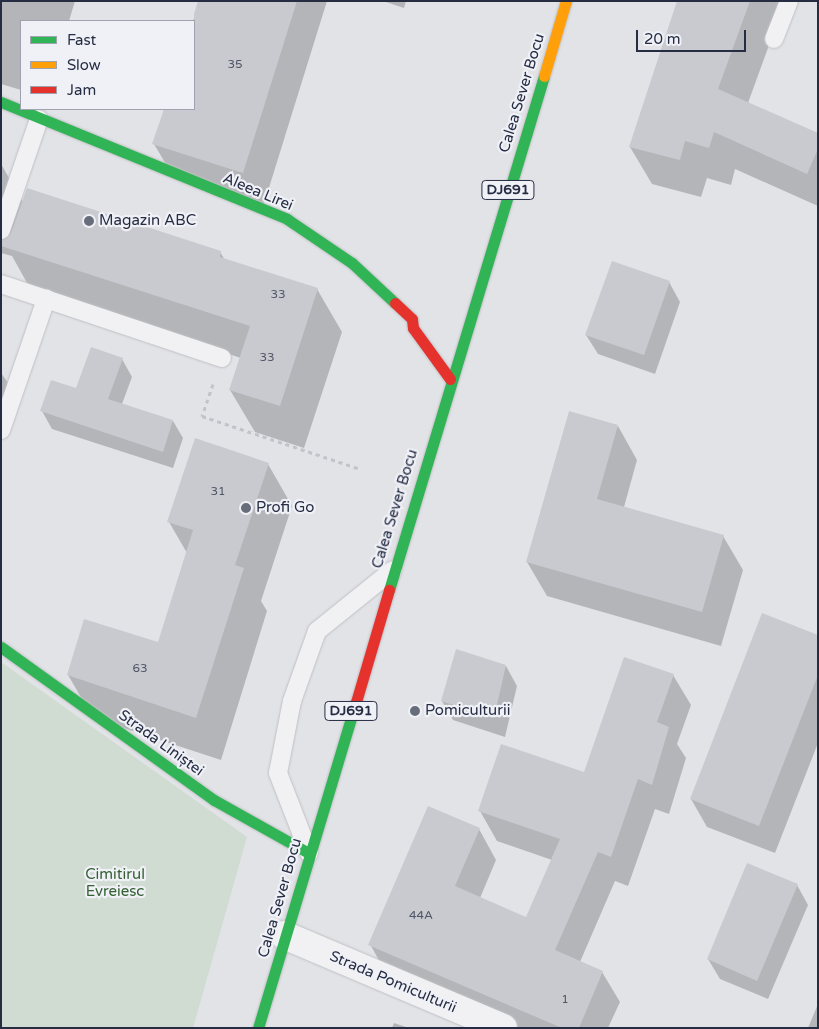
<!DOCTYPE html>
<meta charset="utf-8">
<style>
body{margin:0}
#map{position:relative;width:819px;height:1029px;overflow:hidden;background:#e2e3e7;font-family:"Varela Round",sans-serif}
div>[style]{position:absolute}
.green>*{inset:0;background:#d0dbd1}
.shadow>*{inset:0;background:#0003}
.building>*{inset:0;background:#c9cacf}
.path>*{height:3px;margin-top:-1.5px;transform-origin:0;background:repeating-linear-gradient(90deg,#c3c4ca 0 4px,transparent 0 8px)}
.roads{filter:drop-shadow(0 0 1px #bfc0c5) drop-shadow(0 0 1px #bfc0c5)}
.lane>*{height:18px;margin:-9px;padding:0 9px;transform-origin:9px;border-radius:9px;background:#f1f1f4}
.street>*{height:28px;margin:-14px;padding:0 14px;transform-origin:14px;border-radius:14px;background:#f1f1f4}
.fast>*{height:11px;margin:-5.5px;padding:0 5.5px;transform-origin:5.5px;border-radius:5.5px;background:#30b455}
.slow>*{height:11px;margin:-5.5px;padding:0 5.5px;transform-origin:5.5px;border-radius:5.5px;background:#ff9f0a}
.jam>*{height:11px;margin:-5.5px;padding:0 5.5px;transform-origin:5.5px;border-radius:5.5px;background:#e5322d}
.dots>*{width:14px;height:14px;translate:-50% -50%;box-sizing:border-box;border:2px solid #eff1f7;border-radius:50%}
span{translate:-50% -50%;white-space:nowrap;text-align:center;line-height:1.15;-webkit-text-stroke:4.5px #eff1f7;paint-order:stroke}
.number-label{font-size:12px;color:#505668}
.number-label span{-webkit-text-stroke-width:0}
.shield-label span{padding:1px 4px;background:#eff1f7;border:1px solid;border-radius:4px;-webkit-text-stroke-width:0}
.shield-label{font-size:14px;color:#262d43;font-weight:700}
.street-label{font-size:15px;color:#262d43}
.poi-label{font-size:15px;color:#262d43}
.left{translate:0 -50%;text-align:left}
.park-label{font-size:15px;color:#356032}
.frame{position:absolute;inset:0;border:2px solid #262d43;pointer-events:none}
.legend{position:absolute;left:20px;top:20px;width:175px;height:90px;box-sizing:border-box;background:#eff1f7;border:1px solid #9fa3af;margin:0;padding:6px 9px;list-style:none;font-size:15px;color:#262d43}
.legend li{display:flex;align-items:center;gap:10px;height:25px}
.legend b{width:25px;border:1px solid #9fa3af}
.scale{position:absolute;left:636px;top:30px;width:110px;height:22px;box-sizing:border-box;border:2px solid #262d43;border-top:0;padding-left:6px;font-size:15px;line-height:18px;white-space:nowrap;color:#262d43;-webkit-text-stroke:4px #eff1f7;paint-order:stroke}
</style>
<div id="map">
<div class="green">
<i style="clip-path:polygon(1px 662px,247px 837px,193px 1028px,1px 1028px)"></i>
</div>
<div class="shadow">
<i style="clip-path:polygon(1px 1px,75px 1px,69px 21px,21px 21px,21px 90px,1px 84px)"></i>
<i style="clip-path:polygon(199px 1px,327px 1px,263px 207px,174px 178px,154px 144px,165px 109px,194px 109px,193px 21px)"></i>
<i style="clip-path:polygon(383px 1px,406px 1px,404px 8px)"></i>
<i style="clip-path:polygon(678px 1px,785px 1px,748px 103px,818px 135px,818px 206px,735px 169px,731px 185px,707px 178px,701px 197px,652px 184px,630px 147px)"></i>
<i style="clip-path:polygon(1px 164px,23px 202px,220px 252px,225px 260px,317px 289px,342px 332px,304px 448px,255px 432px,230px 390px,241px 358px,31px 290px,12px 256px,1px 253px)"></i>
<i style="clip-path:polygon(669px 282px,680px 302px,655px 374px,598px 354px,586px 335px)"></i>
<i style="clip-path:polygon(122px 359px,132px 377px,122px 404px,173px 421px,183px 438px,173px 468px,52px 429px,42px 411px)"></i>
<i style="clip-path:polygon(1px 373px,16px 394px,1px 434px)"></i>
<i style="clip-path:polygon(618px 426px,637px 460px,624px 507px,723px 536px,743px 570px,721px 646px,547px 596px,527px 562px)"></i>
<i style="clip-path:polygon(268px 464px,292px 506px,261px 601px,267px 611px,221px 760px,93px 718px,68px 675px,159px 643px,187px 553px,169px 522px)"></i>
<i style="clip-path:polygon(818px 636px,818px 743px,775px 853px,707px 827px,691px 799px)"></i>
<i style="clip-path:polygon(506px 666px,517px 686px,505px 737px,453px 720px,442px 701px)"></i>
<i style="clip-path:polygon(673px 675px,691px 705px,677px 744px,686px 758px,669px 814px,655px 809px,628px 886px,615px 881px,580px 962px,602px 972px,620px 1002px,608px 1028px,511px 1028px,387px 975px,370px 944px,479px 829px,496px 860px,480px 898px,527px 919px,552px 860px,497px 841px,480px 811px,585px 774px)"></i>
<i style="clip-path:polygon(797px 885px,808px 905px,768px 999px,720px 979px,708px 959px)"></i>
<i style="clip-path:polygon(818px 1004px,818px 1028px,808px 1028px)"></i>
<i style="clip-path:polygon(394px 1023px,409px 1028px,392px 1028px)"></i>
</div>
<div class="building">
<i style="clip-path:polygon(198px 1px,297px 1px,243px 173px,152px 144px,164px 109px,194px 109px,194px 14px)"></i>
<i style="clip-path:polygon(677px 1px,750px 1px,718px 89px,818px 133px,818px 149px,807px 174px,714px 132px,709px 148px,685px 141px,680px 160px,629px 147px)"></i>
<i style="clip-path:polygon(27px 188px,221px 251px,220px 257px,318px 288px,280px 406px,229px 390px,250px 326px,1px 246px,1px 240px,11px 233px)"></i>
<i style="clip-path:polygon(612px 261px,670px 281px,644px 355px,585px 335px)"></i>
<i style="clip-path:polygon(91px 347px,123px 358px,108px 399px,173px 420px,163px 452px,40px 411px,51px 380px,76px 388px)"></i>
<i style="clip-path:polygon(569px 411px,618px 425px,597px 499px,724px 535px,702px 612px,526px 562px)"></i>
<i style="clip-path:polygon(195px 438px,269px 463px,235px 565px,244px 568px,196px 718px,67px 675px,84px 619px,158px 642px,193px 530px,167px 522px)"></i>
<i style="clip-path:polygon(762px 613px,818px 635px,818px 675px,759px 826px,690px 799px)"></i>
<i style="clip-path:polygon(456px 649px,506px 665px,494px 718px,441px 701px)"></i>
<i style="clip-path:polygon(624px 657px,674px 674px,657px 722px,669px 727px,652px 785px,638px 779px,611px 857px,598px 852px,555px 950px,603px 971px,579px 1028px,562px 1028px,368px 945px,428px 806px,480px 828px,455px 886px,526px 917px,560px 839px,478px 811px,501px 744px,584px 772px)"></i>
<i style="clip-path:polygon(747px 863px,798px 884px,757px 981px,707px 959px)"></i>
</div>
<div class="path">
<i style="left:213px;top:384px;width:34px;rotate:109deg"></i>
<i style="left:202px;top:416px;width:167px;rotate:18.5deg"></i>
</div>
<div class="roads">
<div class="lane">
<i style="left:774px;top:39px;width:41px;rotate:-68.5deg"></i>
<i style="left:1px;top:230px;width:117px;rotate:-71.1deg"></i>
<i style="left:1px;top:284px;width:233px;rotate:18.5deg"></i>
<i style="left:1px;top:430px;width:139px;rotate:-71deg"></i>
<i style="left:309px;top:853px;width:86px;rotate:-111.2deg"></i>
<i style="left:278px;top:773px;width:73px;rotate:-79deg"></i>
<i style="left:292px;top:701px;width:74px;rotate:-70.3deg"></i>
<i style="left:317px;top:631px;width:97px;rotate:-38.8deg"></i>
</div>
<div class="street">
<i style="left:284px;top:935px;width:238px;rotate:23deg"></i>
</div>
<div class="fast">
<i style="left:1px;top:102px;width:309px;rotate:22.2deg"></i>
<i style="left:287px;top:219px;width:78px;rotate:34.1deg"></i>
<i style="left:352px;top:263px;width:59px;rotate:42.9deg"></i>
<i style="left:389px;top:590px;width:537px;rotate:-73.22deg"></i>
<i style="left:1px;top:647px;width:262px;rotate:35.7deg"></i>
<i style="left:214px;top:800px;width:109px;rotate:29.2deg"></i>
<i style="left:258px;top:1028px;width:340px;rotate:-73.3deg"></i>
</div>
<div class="slow">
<i style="left:544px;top:76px;width:78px;rotate:-73.7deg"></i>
</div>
<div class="jam">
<i style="left:395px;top:303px;width:23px;rotate:43deg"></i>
<i style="left:412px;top:319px;width:9px;rotate:84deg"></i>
<i style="left:413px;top:328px;width:63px;rotate:54deg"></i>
<i style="left:356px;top:702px;width:117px;rotate:-73.6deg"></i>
</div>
</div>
<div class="dots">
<i style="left:89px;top:221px;background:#686d7c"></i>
<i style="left:246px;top:508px;background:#686d7c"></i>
<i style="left:415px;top:711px;background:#686d7c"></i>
</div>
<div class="number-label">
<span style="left:235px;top:65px">35</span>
<span style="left:278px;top:295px">33</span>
<span style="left:267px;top:358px">33</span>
<span style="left:218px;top:492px">31</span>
<span style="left:140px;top:669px">63</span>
<span style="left:421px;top:916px">44A</span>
<span style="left:565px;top:1000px">1</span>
</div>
<div class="shield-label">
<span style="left:508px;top:190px">DJ691</span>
<span style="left:351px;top:711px">DJ691</span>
</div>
<div class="street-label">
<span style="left:522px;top:93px;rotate:-73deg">Calea Sever Bocu</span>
<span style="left:258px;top:192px;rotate:23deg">Aleea Lirei</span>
<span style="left:395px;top:509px;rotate:-73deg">Calea Sever Bocu</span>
<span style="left:161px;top:743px;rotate:36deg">Strada Liniștei</span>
<span style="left:280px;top:898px;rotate:-74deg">Calea Sever Bocu</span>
<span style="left:393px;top:982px;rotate:23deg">Strada Pomiculturii</span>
</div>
<div class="poi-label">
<span class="left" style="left:99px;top:221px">Magazin ABC</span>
<span class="left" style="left:256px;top:508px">Profi Go</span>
<span class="left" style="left:425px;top:711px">Pomiculturii</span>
</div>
<div class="park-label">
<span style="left:115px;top:883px">Cimitirul<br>Evreiesc</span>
</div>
<div class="frame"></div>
<ul class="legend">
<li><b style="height:6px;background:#30b455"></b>Fast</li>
<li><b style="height:6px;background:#ff9f0a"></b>Slow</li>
<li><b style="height:6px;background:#e5322d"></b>Jam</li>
</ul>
<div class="scale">20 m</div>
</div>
